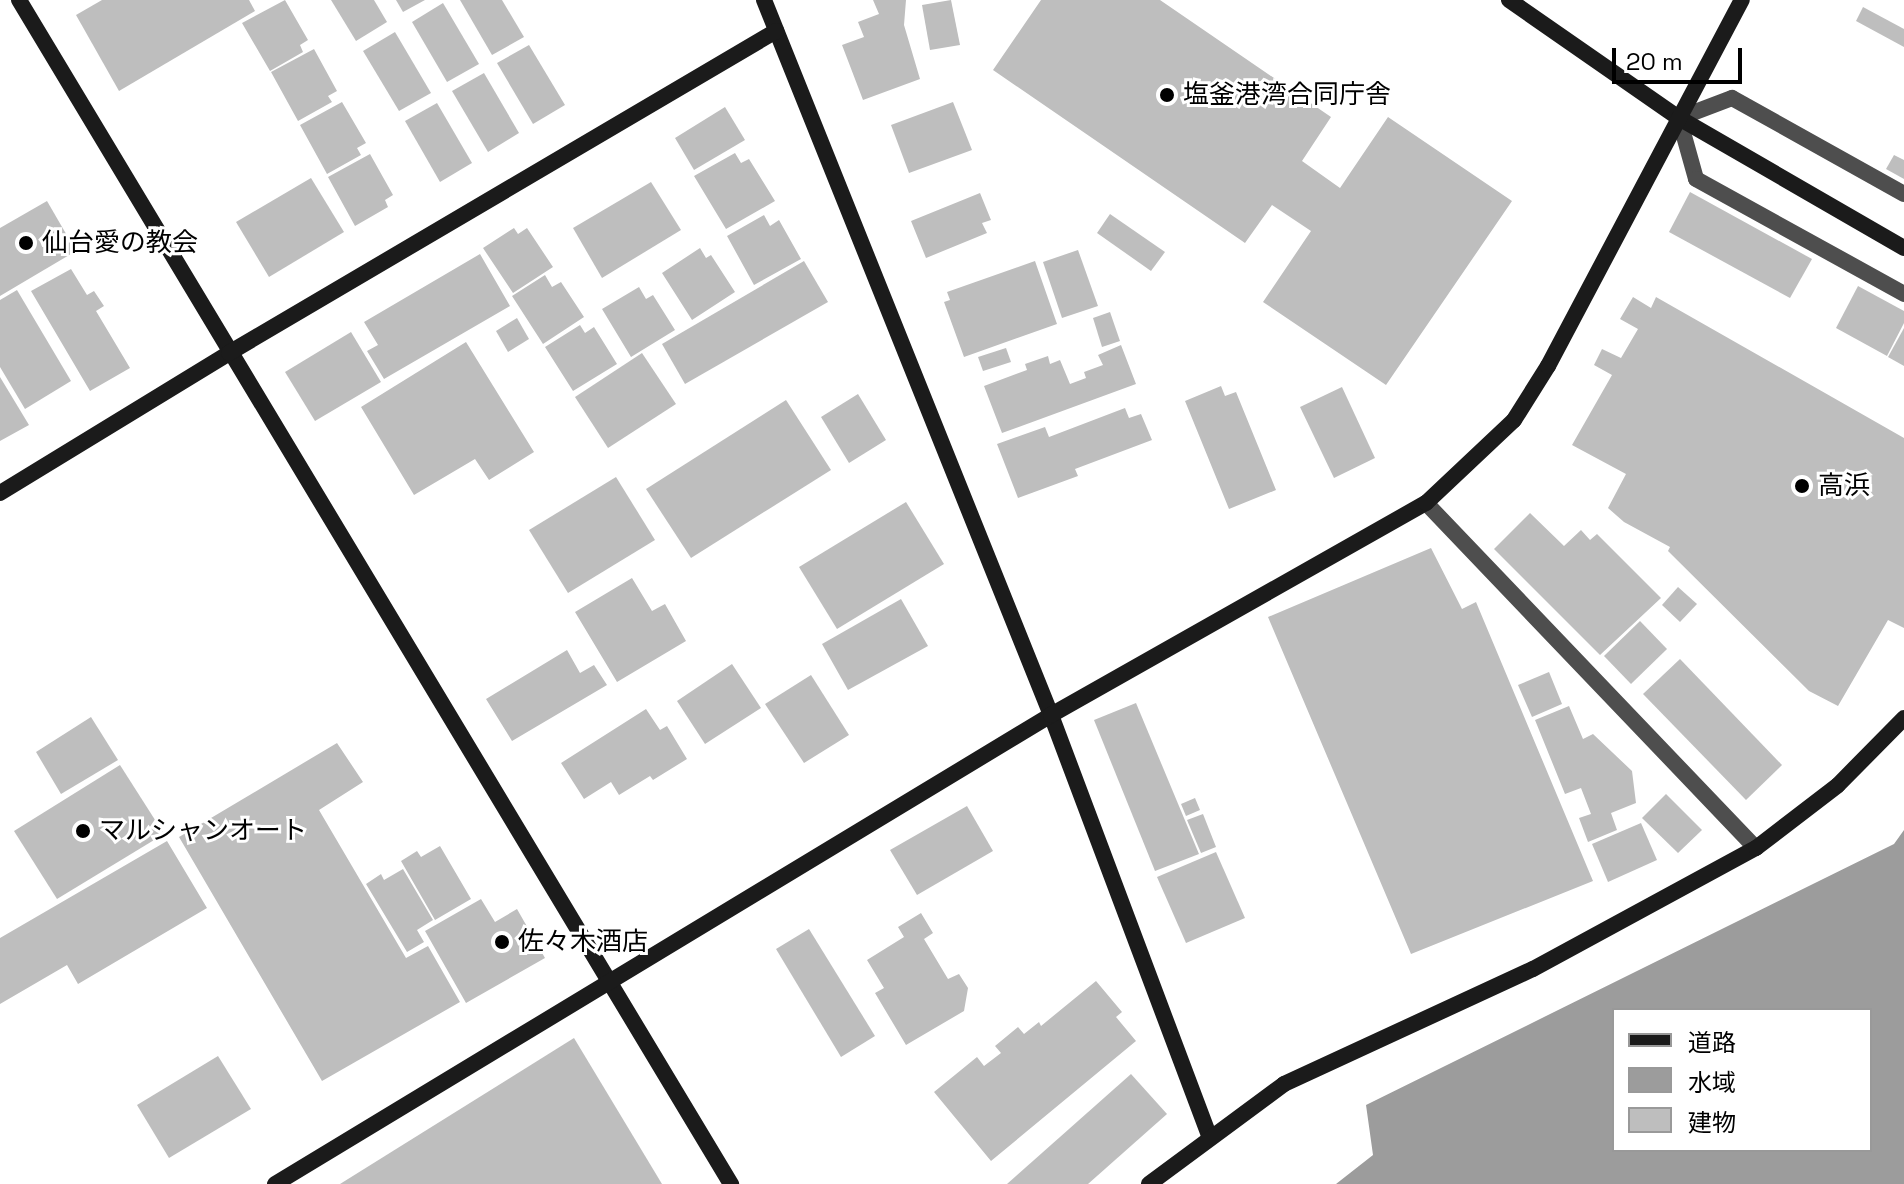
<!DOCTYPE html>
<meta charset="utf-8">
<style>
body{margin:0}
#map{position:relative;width:1904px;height:1184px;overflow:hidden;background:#fff;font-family:"Space Grotesk","Noto Sans JP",sans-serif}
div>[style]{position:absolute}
.water>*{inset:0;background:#9c9c9c}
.building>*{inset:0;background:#bebebe}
.street>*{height:16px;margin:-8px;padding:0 8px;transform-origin:8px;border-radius:8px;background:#4e4e4e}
.secondary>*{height:16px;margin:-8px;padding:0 8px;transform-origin:8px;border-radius:8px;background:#1b1b1b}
.dots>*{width:22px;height:22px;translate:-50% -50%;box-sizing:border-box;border:4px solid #fff;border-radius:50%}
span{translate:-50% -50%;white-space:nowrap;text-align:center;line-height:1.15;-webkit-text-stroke:6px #fff;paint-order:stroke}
.poi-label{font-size:26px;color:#000}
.left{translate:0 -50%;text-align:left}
.legend{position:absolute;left:1612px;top:1008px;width:260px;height:144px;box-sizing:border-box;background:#fff;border:2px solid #999;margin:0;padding:10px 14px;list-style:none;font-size:24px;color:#000}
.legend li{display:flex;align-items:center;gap:16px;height:40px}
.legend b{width:40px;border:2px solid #999}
.scale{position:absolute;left:1612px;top:48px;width:130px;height:36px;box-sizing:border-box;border:4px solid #000;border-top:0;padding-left:10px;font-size:24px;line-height:28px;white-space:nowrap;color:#000;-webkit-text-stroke:6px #fff;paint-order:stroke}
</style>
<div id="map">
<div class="water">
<i style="clip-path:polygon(evenodd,1904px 830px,1904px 1184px,1336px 1184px,1373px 1155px,1366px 1105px,1894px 844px,1904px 830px,1870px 1010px,1870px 1150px,1614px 1150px,1614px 1010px,1870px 1010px)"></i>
</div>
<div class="building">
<i style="clip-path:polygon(102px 0,249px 0,255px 11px,119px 91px,76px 15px)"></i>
<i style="clip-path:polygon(285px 0,308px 40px,300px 45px,303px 52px,270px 71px,242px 23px)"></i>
<i style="clip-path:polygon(331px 0,374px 0,387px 22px,356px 41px)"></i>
<i style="clip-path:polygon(396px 0,425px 0,403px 12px)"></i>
<i style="clip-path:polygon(460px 0,502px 0,524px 37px,492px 55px)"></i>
<i style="clip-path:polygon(873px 0,906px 0,904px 25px,920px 79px,863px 100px,842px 45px,864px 37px,858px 22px,879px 14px)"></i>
<i style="clip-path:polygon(951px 0,960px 45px,930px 50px,922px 5px)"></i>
<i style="clip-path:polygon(1041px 0,1160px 0,1331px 117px,1302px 161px,1340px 188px,1388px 117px,1512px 201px,1386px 385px,1263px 302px,1311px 231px,1272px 205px,1245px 243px,993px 70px)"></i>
<i style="clip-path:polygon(443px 3px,479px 64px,447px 82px,412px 22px)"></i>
<i style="clip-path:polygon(1863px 7px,1904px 29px,1904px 47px,1856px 21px)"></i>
<i style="clip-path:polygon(395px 32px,431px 93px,399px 111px,363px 51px)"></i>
<i style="clip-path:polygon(529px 45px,565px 105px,533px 124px,497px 63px)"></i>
<i style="clip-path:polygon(314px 49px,337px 91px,328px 96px,332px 102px,298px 121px,271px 72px)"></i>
<i style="clip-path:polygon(484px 73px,519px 133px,488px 152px,452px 91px)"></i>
<i style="clip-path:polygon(342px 102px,366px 143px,357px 148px,361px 155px,327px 174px,300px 125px)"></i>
<i style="clip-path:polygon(953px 102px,972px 150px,909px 173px,891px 125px)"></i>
<i style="clip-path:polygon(437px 103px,472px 163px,440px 182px,405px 121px)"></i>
<i style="clip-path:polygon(725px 107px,745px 140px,694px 170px,675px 138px)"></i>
<i style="clip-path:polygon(735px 153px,741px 163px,749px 159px,775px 201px,726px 229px,694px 176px)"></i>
<i style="clip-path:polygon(370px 154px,393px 195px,385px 200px,388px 207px,355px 226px,328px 177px)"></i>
<i style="clip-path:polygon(1894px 155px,1904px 160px,1904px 179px,1886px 169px)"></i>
<i style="clip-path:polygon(311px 178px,344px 232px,269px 277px,236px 222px)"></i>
<i style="clip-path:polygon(651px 182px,681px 230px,602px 278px,573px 228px)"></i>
<i style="clip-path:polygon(1690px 192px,1812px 259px,1790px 298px,1669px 232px)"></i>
<i style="clip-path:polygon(980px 193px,991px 220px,982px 223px,987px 233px,926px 258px,911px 221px)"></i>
<i style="clip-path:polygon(47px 201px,76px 251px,0 296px,0 228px)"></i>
<i style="clip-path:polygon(1110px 214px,1165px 252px,1151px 271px,1097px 233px)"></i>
<i style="clip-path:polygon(764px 215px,770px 226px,779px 220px,801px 259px,754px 285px,727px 236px)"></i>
<i style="clip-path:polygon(514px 228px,518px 234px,527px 228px,553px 267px,513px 293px,483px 248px)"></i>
<i style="clip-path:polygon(700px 248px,706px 258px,711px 255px,735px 292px,692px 320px,662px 273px)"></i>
<i style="clip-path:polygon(1078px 250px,1098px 306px,1062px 318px,1043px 262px)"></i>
<i style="clip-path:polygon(480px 254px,510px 306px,384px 379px,367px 351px,378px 345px,364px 322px)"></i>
<i style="clip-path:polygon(804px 261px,828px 302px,685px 384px,662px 344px)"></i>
<i style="clip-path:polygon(1035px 261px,1057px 324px,964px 357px,944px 302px,950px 300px,947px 292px)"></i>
<i style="clip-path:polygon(71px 269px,87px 295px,94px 291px,104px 306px,96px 311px,130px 368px,90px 391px,31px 291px)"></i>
<i style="clip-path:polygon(545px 275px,552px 287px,561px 282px,584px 317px,543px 344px,512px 296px)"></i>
<i style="clip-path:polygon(1858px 286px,1904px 311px,1904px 323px,1887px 356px,1836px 328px)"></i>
<i style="clip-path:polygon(639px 287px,646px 299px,653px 295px,675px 330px,631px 357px,602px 309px)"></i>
<i style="clip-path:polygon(17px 290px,71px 381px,25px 409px,0 367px,0 300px)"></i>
<i style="clip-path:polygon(1633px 297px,1651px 308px,1656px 297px,1904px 438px,1904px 628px,1888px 620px,1838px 706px,1809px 691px,1668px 551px,1670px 547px,1624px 522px,1608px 508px,1626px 474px,1572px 445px,1612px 375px,1594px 365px,1602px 349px,1621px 358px,1638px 329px,1620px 319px)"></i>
<i style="clip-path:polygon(1110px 312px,1120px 341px,1102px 347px,1093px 318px)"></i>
<i style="clip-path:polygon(517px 318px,529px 339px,508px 352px,496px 331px)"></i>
<i style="clip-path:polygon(580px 325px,585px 333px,594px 327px,617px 364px,573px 391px,545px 347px)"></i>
<i style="clip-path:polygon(1904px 328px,1904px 366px,1888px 357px)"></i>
<i style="clip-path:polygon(351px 332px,381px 382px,315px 421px,285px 372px)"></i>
<i style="clip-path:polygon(466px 342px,534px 452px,489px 480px,475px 459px,414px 495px,361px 407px)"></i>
<i style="clip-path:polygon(1121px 345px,1136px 384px,1002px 433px,984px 386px,1027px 370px,1025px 364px,1048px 356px,1050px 364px,1060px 360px,1070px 384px,1086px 378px,1084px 372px,1103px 365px,1098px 355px)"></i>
<i style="clip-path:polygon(1006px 348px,1011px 362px,983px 371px,978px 357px)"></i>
<i style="clip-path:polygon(642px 353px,676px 404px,608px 448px,575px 397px)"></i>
<i style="clip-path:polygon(0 377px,29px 425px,0 441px)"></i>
<i style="clip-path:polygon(1221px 386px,1225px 396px,1236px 392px,1276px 490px,1229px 509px,1185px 401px)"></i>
<i style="clip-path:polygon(1342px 387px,1375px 458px,1334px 478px,1300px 407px)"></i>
<i style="clip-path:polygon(858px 394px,886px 440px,849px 463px,821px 417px)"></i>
<i style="clip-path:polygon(786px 400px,831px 470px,691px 558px,646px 489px)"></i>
<i style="clip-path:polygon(1125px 408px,1129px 418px,1141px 414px,1152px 440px,1075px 469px,1078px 476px,1018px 498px,997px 444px,1045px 427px,1049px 437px)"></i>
<i style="clip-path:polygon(616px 477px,655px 540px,568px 593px,529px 530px)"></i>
<i style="clip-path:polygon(906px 502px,944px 564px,837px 629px,799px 567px)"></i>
<i style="clip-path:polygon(1530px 513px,1564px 546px,1581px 530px,1590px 540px,1597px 534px,1661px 598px,1600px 655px,1494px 549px)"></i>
<i style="clip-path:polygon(1431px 548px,1462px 609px,1476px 602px,1593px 881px,1411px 954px,1268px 617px)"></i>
<i style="clip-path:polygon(632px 578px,652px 611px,665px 604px,686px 641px,617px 682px,575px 612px)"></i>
<i style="clip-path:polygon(1678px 587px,1697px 604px,1680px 622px,1662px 605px)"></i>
<i style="clip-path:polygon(901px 599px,928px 646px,848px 690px,822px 644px)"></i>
<i style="clip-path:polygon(1640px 621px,1667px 649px,1631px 684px,1604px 656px)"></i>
<i style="clip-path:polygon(567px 650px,580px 673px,594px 665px,607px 685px,512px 741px,486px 699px)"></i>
<i style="clip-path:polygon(1680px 659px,1782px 765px,1746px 800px,1643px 694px)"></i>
<i style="clip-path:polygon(732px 664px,761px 708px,705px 744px,677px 701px)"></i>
<i style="clip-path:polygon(1549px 672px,1562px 704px,1532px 717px,1518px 685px)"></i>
<i style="clip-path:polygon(811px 675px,849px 735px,804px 763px,765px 704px)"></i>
<i style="clip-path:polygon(1136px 703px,1199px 854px,1155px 871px,1094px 720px)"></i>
<i style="clip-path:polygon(1569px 706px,1583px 739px,1593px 734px,1632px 771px,1636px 803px,1611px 813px,1617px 830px,1588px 842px,1579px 818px,1591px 814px,1581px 788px,1565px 794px,1535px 720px)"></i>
<i style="clip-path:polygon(646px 709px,660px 730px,667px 726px,687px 759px,653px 780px,650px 776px,619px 795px,611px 782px,584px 799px,561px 763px)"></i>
<i style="clip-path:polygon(91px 717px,118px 760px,61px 794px,36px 752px)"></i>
<i style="clip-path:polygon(337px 743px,363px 782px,319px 810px,406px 958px,428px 946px,460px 1002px,322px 1081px,179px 837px)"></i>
<i style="clip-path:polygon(120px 765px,164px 834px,57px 899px,14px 831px)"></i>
<i style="clip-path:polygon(1666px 794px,1702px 830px,1678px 853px,1642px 818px)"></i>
<i style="clip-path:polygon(1195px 798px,1200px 810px,1186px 816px,1181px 804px)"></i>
<i style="clip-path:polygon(967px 806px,993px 851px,917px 895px,890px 850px)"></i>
<i style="clip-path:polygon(1203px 814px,1216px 847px,1201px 853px,1187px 820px)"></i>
<i style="clip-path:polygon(1641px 823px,1657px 860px,1608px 882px,1592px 844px)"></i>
<i style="clip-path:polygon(167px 841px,207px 908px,78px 984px,67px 965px,0 1004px,0 938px)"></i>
<i style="clip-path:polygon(440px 846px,471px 899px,435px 920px,401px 861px,417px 851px,421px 857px)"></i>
<i style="clip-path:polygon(1216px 852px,1245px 918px,1186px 943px,1157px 877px)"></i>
<i style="clip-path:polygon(403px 869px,433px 920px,417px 930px,424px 942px,407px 952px,366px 884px,381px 874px,384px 880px)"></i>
<i style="clip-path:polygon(481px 899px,495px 922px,517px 909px,545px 958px,466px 1003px,425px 931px)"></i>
<i style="clip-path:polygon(921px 913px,933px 933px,924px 939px,948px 979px,959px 974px,968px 988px,964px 1011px,906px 1045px,875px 993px,884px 988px,867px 960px,904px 937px,898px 927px)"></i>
<i style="clip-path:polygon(809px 929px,875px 1036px,841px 1057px,776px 949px)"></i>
<i style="clip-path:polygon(1096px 981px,1122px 1012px,1116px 1017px,1136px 1041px,991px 1161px,934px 1092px,977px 1057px,984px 1066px,1001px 1053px,995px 1046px,1018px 1027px,1024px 1034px,1039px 1022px,1041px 1026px)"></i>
<i style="clip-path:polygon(574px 1038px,662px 1184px,340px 1184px)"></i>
<i style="clip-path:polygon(218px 1056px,251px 1109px,169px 1158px,137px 1105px)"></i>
<i style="clip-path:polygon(1131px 1074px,1167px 1114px,1088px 1184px,1007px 1184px)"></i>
</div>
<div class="street">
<i style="left:1904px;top:194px;width:197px;rotate:-150.8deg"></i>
<i style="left:1732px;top:98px;width:57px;rotate:159.3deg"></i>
<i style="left:1679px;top:118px;width:63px;rotate:74.4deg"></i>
<i style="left:1696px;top:179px;width:238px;rotate:28.9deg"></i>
<i style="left:1426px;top:503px;width:477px;rotate:46.3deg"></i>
</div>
<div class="secondary">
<i style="left:19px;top:0;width:1382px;rotate:58.98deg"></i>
<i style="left:764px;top:0;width:770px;rotate:68.13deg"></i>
<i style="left:1051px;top:715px;width:451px;rotate:69.4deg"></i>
<i style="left:1509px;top:0;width:207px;rotate:34.8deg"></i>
<i style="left:1679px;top:118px;width:260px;rotate:30deg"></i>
<i style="left:0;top:493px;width:268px;rotate:-31.4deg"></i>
<i style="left:229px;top:353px;width:635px;rotate:-30.48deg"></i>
<i style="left:275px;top:1184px;width:907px;rotate:-31.15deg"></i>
<i style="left:1051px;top:715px;width:431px;rotate:-29.5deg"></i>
<i style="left:1426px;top:503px;width:121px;rotate:-43.3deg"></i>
<i style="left:1514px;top:420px;width:64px;rotate:-57.8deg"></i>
<i style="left:1548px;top:366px;width:414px;rotate:-62.1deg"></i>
<i style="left:1149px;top:1184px;width:168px;rotate:-36.5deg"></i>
<i style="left:1284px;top:1084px;width:274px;rotate:-24.8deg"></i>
<i style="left:1533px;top:969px;width:254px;rotate:-28.5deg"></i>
<i style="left:1756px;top:848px;width:103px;rotate:-37.5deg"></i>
<i style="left:1838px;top:785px;width:94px;rotate:-45.4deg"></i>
</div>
<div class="dots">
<i style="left:1167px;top:95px;background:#000"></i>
<i style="left:26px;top:243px;background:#000"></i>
<i style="left:1802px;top:486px;background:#000"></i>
<i style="left:83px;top:831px;background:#000"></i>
<i style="left:502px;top:942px;background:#000"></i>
</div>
<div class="poi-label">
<span class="left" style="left:1183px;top:95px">塩釜港湾合同庁舎</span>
<span class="left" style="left:42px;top:243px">仙台愛の教会</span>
<span class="left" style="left:1818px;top:486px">高浜</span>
<span class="left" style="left:99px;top:831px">マルシャンオート</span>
<span class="left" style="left:518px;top:942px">佐々木酒店</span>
</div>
<ul class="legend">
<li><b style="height:10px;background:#1b1b1b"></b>道路</li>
<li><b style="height:22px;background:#9c9c9c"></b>水域</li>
<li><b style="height:22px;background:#bebebe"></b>建物</li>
</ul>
<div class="scale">20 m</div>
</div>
